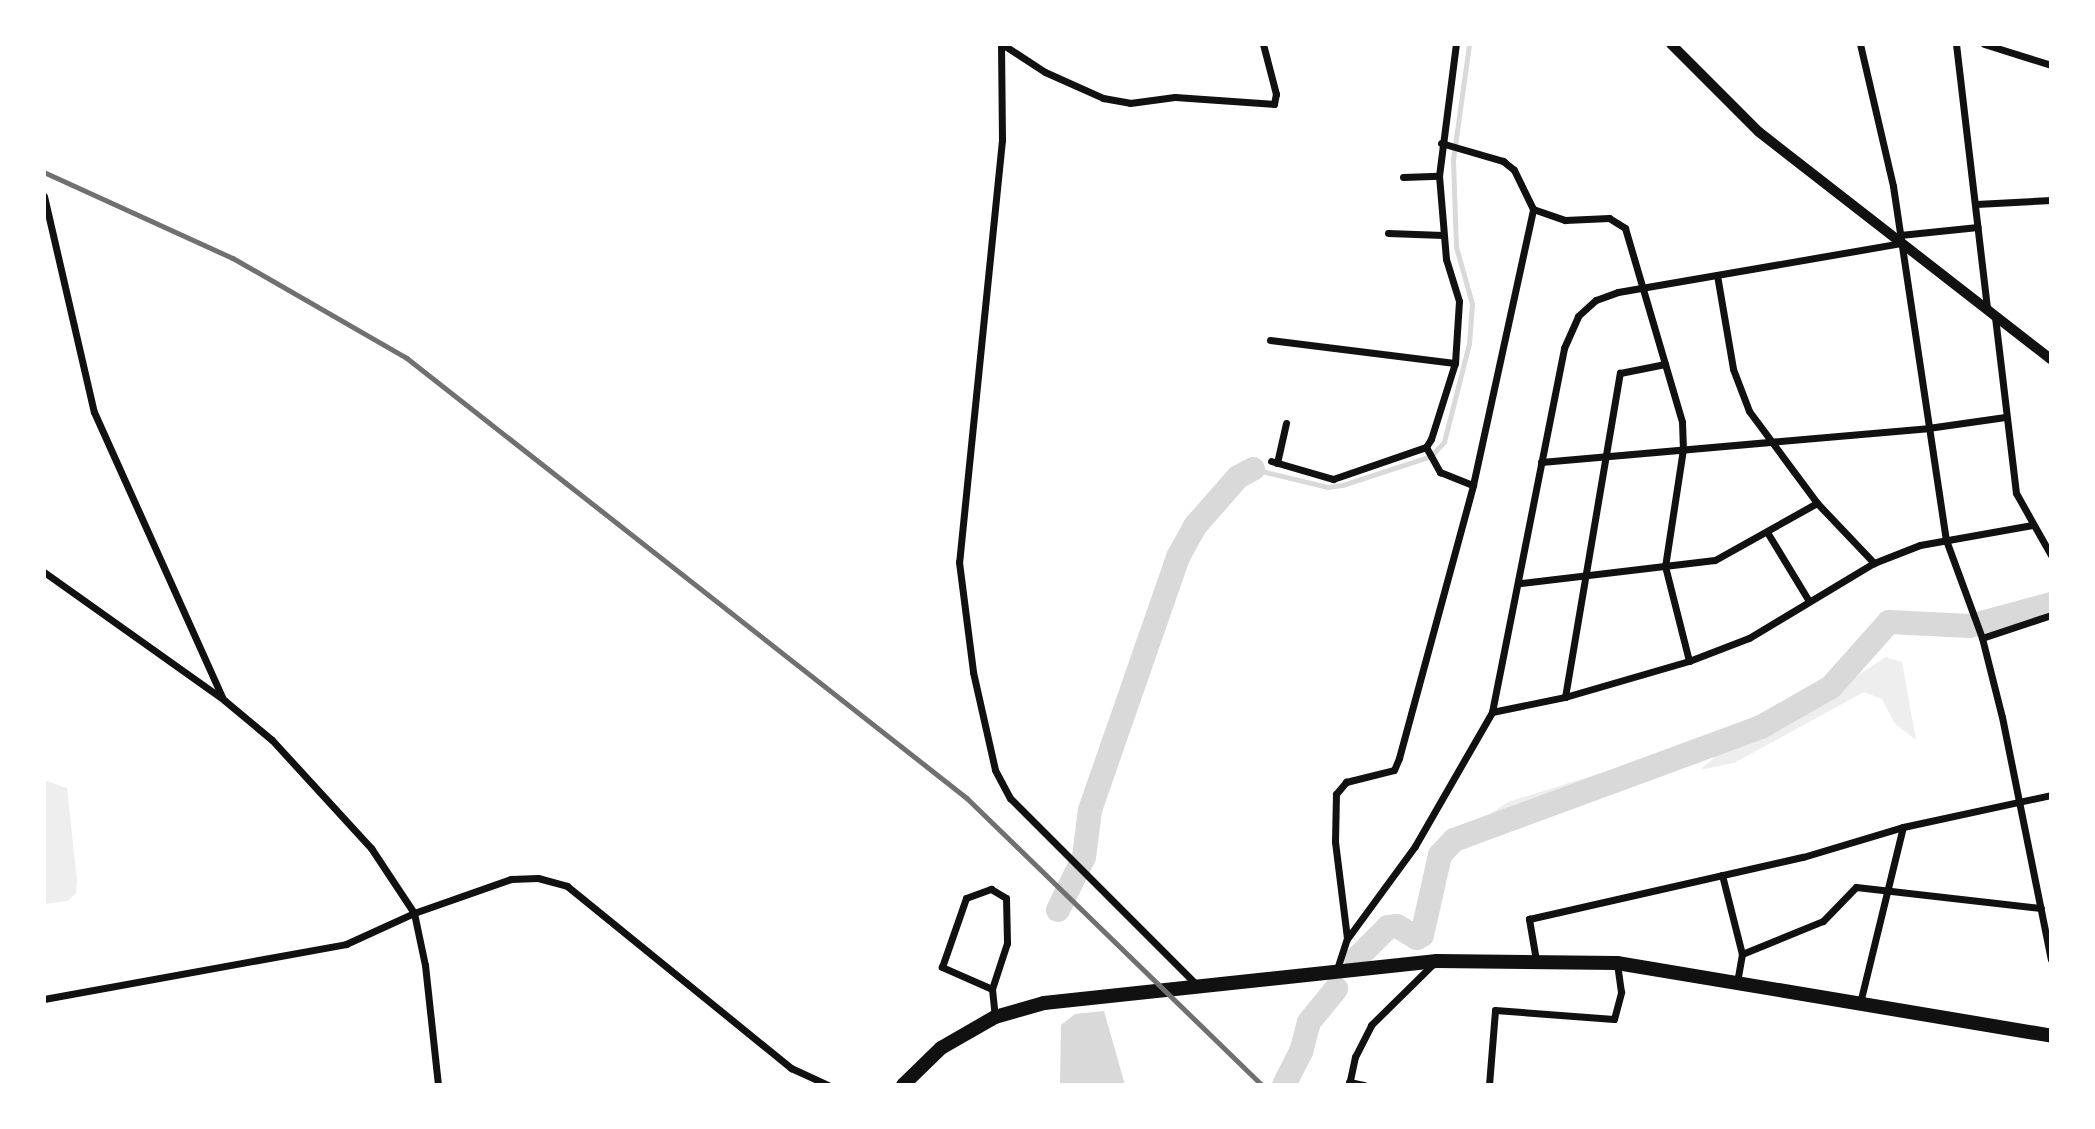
<!DOCTYPE html>
<style>
body{margin:0}
#map{position:relative;width:2095px;height:1129px;overflow:hidden;background:#fff;font-family:"Open Sans",sans-serif}
div>[style]{position:absolute}
.green>*{inset:0;background:#eee}
.water>*{inset:0;background:#d9d9d9}
.stream>*{height:4.5px;margin:-2.25px;padding:0 2.25px;transform-origin:2.25px;border-radius:2.25px;background:#d9d9d9}
.river>*{height:24px;margin:-12px;padding:0 12px;transform-origin:12px;border-radius:12px;background:#d9d9d9}
.minor>*{height:7px;margin:-3.5px;padding:0 3.5px;transform-origin:3.5px;border-radius:3.5px;background:#111}
.tertiary>*{height:10px;margin:-5px;padding:0 5px;transform-origin:5px;border-radius:5px;background:#111}
.primary>*{height:14px;margin:-7px;padding:0 7px;transform-origin:7px;border-radius:7px;background:#111}
.rail>*{height:4.5px;margin:-2.25px;padding:0 2.25px;transform-origin:2.25px;border-radius:2.25px;background:#707070}
span{translate:-50% -50%;white-space:nowrap;text-align:center;line-height:1.15;-webkit-text-stroke:7px #fff;paint-order:stroke}
.frame{position:absolute;inset:0;border:46px solid #fff;pointer-events:none}
</style>
<div id="map">
<div class="green">
<i style="clip-path:polygon(1886px 657px,1902px 662px,1916px 740px,1895px 724px,1882px 699px,1864px 692px,1734px 763px,1700px 770px,1718px 754px,1779px 727px)"></i>
<i style="clip-path:polygon(1645px 759px,1602px 782px,1490px 823px,1491px 813px,1508px 802px)"></i>
<i style="clip-path:polygon(44px 780px,67px 788px,77px 881px,76px 893px,68px 901px,44px 904px)"></i>
</div>
<div class="water">
<i style="clip-path:polygon(1104px 1011px,1125px 1085px,1060px 1085px,1061px 1025px,1075px 1014px)"></i>
</div>
<div class="stream">
<i style="left:1253px;top:469px;width:77px;rotate:13.5deg"></i>
<i style="left:1328px;top:487px;width:15px;rotate:-8deg"></i>
<i style="left:1343px;top:485px;width:93px;rotate:-18.2deg"></i>
<i style="left:1431px;top:456px;width:19px;rotate:-47deg"></i>
<i style="left:1444px;top:442px;width:101px;rotate:-75.7deg"></i>
<i style="left:1469px;top:344px;width:40px;rotate:-85.7deg"></i>
<i style="left:1472px;top:304px;width:59px;rotate:-105.7deg"></i>
<i style="left:1456px;top:247px;width:87px;rotate:-92deg"></i>
<i style="left:1453px;top:160px;width:117px;rotate:-82.1deg"></i>
</div>
<div class="river">
<i style="left:1058px;top:910px;width:59px;rotate:-63.9deg"></i>
<i style="left:1084px;top:857px;width:47px;rotate:-82.7deg"></i>
<i style="left:1090px;top:810px;width:268px;rotate:-70.8deg"></i>
<i style="left:1178px;top:557px;width:35px;rotate:-61deg"></i>
<i style="left:1195px;top:526px;width:65px;rotate:-48.7deg"></i>
<i style="left:1238px;top:477px;width:17px;rotate:-28deg"></i>
<i style="left:1356px;top:959px;width:45px;rotate:-45deg"></i>
<i style="left:1388px;top:927px;width:9px;rotate:-6deg"></i>
<i style="left:1397px;top:926px;width:23px;rotate:31deg"></i>
<i style="left:1417px;top:938px;width:6px;rotate:-31deg"></i>
<i style="left:1422px;top:935px;width:82px;rotate:-77.3deg"></i>
<i style="left:1440px;top:855px;width:21px;rotate:-47deg"></i>
<i style="left:1454px;top:840px;width:327px;rotate:-20.2deg"></i>
<i style="left:1761px;top:727px;width:81px;rotate:-29.7deg"></i>
<i style="left:1831px;top:687px;width:87px;rotate:-48.3deg"></i>
<i style="left:1889px;top:622px;width:81px;rotate:2.8deg"></i>
<i style="left:1970px;top:626px;width:84px;rotate:-15.2deg"></i>
<i style="left:1284px;top:1085px;width:37px;rotate:-63deg"></i>
<i style="left:1301px;top:1052px;width:31px;rotate:-75deg"></i>
<i style="left:1309px;top:1022px;width:43px;rotate:-50.7deg"></i>
</div>
<div class="minor">
<i style="left:1001px;top:44px;width:96px;rotate:89.4deg"></i>
<i style="left:1002px;top:140px;width:424px;rotate:95.8deg"></i>
<i style="left:959px;top:562px;width:111px;rotate:82.7deg"></i>
<i style="left:973px;top:672px;width:100px;rotate:77.3deg"></i>
<i style="left:995px;top:770px;width:32px;rotate:62deg"></i>
<i style="left:1010px;top:798px;width:264px;rotate:45deg"></i>
<i style="left:1002px;top:44px;width:51px;rotate:33.1deg"></i>
<i style="left:1045px;top:72px;width:64px;rotate:24.1deg"></i>
<i style="left:1103px;top:98px;width:27px;rotate:10deg"></i>
<i style="left:1130px;top:103px;width:45px;rotate:-7.6deg"></i>
<i style="left:1175px;top:97px;width:99px;rotate:4deg"></i>
<i style="left:1274px;top:104px;width:10px;rotate:-79deg"></i>
<i style="left:1276px;top:94px;width:52px;rotate:-104.6deg"></i>
<i style="left:1860px;top:44px;width:146px;rotate:76.9deg"></i>
<i style="left:1893px;top:186px;width:358px;rotate:81.5deg"></i>
<i style="left:1946px;top:540px;width:104px;rotate:69.8deg"></i>
<i style="left:1982px;top:638px;width:81px;rotate:75.8deg"></i>
<i style="left:2002px;top:717px;width:247px;rotate:78.6deg"></i>
<i style="left:1956px;top:44px;width:267px;rotate:83.3deg"></i>
<i style="left:1984px;top:44px;width:70px;rotate:17.4deg"></i>
<i style="left:1441px;top:143px;width:65px;rotate:16.2deg"></i>
<i style="left:1503px;top:161px;width:14px;rotate:39deg"></i>
<i style="left:1514px;top:170px;width:43px;rotate:64deg"></i>
<i style="left:1533px;top:209px;width:34px;rotate:19deg"></i>
<i style="left:1565px;top:220px;width:44px;rotate:-2.6deg"></i>
<i style="left:1609px;top:218px;width:19px;rotate:32deg"></i>
<i style="left:1625px;top:228px;width:202px;rotate:73.6deg"></i>
<i style="left:1682px;top:422px;width:27px;rotate:88deg"></i>
<i style="left:1683px;top:449px;width:118px;rotate:98.7deg"></i>
<i style="left:1665px;top:566px;width:98px;rotate:75.8deg"></i>
<i style="left:1403px;top:177px;width:36px;rotate:-2deg"></i>
<i style="left:44px;top:196px;width:222px;rotate:77deg"></i>
<i style="left:94px;top:412px;width:312px;rotate:65.8deg"></i>
<i style="left:1976px;top:204px;width:75px;rotate:-3.1deg"></i>
<i style="left:1388px;top:233px;width:55px;rotate:2.1deg"></i>
<i style="left:1900px;top:235px;width:78px;rotate:-5.9deg"></i>
<i style="left:1717px;top:275px;width:95px;rotate:80.3deg"></i>
<i style="left:1733px;top:369px;width:45px;rotate:69.1deg"></i>
<i style="left:1749px;top:411px;width:114px;rotate:53.5deg"></i>
<i style="left:1817px;top:503px;width:83px;rotate:46.5deg"></i>
<i style="left:1995px;top:317px;width:177px;rotate:83.2deg"></i>
<i style="left:2016px;top:493px;width:71px;rotate:60.6deg"></i>
<i style="left:1270px;top:340px;width:186px;rotate:7.1deg"></i>
<i style="left:1426px;top:447px;width:29px;rotate:61deg"></i>
<i style="left:1440px;top:472px;width:35px;rotate:22deg"></i>
<i style="left:1271px;top:461px;width:65px;rotate:16.2deg"></i>
<i style="left:1333px;top:479px;width:98px;rotate:-19deg"></i>
<i style="left:1426px;top:447px;width:9px;rotate:-58deg"></i>
<i style="left:1431px;top:439px;width:80px;rotate:-72.5deg"></i>
<i style="left:1455px;top:363px;width:62px;rotate:-86.3deg"></i>
<i style="left:1459px;top:301px;width:44px;rotate:-107.2deg"></i>
<i style="left:1446px;top:259px;width:83px;rotate:-94.8deg"></i>
<i style="left:1439px;top:176px;width:133px;rotate:-82.7deg"></i>
<i style="left:1541px;top:462px;width:388px;rotate:-5deg"></i>
<i style="left:1928px;top:428px;width:78px;rotate:-8.1deg"></i>
<i style="left:1277px;top:463px;width:41px;rotate:-77.3deg"></i>
<i style="left:1767px;top:532px;width:81px;rotate:58.7deg"></i>
<i style="left:44px;top:572px;width:221px;rotate:35.4deg"></i>
<i style="left:224px;top:700px;width:62px;rotate:39.8deg"></i>
<i style="left:272px;top:740px;width:147px;rotate:47.5deg"></i>
<i style="left:371px;top:848px;width:78px;rotate:56.5deg"></i>
<i style="left:414px;top:913px;width:53px;rotate:78.1deg"></i>
<i style="left:425px;top:965px;width:121px;rotate:83.8deg"></i>
<i style="left:1521px;top:583px;width:195px;rotate:-6.8deg"></i>
<i style="left:1715px;top:560px;width:117px;rotate:-29.2deg"></i>
<i style="left:1982px;top:638px;width:73px;rotate:-18.4deg"></i>
<i style="left:1565px;top:697px;width:329px;rotate:-80.4deg"></i>
<i style="left:1620px;top:373px;width:46px;rotate:-11.3deg"></i>
<i style="left:1492px;top:712px;width:75px;rotate:-11.6deg"></i>
<i style="left:1565px;top:697px;width:129px;rotate:-16.2deg"></i>
<i style="left:1689px;top:661px;width:64px;rotate:-21deg"></i>
<i style="left:1749px;top:638px;width:146px;rotate:-31deg"></i>
<i style="left:1874px;top:563px;width:49px;rotate:-21.4deg"></i>
<i style="left:1920px;top:545px;width:114px;rotate:-10.1deg"></i>
<i style="left:1722px;top:875px;width:81px;rotate:75.8deg"></i>
<i style="left:1742px;top:954px;width:28px;rotate:100deg"></i>
<i style="left:1347px;top:938px;width:98px;rotate:-97.1deg"></i>
<i style="left:1335px;top:841px;width:47px;rotate:-88.8deg"></i>
<i style="left:1336px;top:794px;width:16px;rotate:-50deg"></i>
<i style="left:1346px;top:782px;width:49px;rotate:-14deg"></i>
<i style="left:1394px;top:770px;width:13px;rotate:-67deg"></i>
<i style="left:1399px;top:758px;width:283px;rotate:-74.8deg"></i>
<i style="left:1473px;top:485px;width:282px;rotate:-77.7deg"></i>
<i style="left:1742px;top:954px;width:87px;rotate:-22.2deg"></i>
<i style="left:1823px;top:921px;width:47px;rotate:-45.9deg"></i>
<i style="left:1856px;top:887px;width:186px;rotate:6.5deg"></i>
<i style="left:1536px;top:960px;width:42px;rotate:-99.7deg"></i>
<i style="left:1529px;top:919px;width:281px;rotate:-12.8deg"></i>
<i style="left:1803px;top:857px;width:104px;rotate:-16.7deg"></i>
<i style="left:1337px;top:969px;width:32px;rotate:-72deg"></i>
<i style="left:1347px;top:939px;width:115px;rotate:-53.8deg"></i>
<i style="left:1415px;top:846px;width:155px;rotate:-60.1deg"></i>
<i style="left:1492px;top:712px;width:371px;rotate:-78.8deg"></i>
<i style="left:1564px;top:348px;width:35px;rotate:-66deg"></i>
<i style="left:1578px;top:316px;width:24px;rotate:-42deg"></i>
<i style="left:1596px;top:300px;width:23px;rotate:-20deg"></i>
<i style="left:1618px;top:292px;width:287px;rotate:-9.8deg"></i>
<i style="left:992px;top:989px;width:55px;rotate:-156.3deg"></i>
<i style="left:942px;top:967px;width:73px;rotate:-70.8deg"></i>
<i style="left:966px;top:898px;width:27px;rotate:-20deg"></i>
<i style="left:991px;top:889px;width:17px;rotate:31deg"></i>
<i style="left:1006px;top:898px;width:45px;rotate:88.7deg"></i>
<i style="left:1007px;top:943px;width:48px;rotate:108.1deg"></i>
<i style="left:992px;top:989px;width:27px;rotate:84deg"></i>
<i style="left:44px;top:999px;width:307px;rotate:-10.3deg"></i>
<i style="left:346px;top:944px;width:75px;rotate:-24.5deg"></i>
<i style="left:414px;top:913px;width:103px;rotate:-19.3deg"></i>
<i style="left:511px;top:879px;width:27px;rotate:-2deg"></i>
<i style="left:538px;top:878px;width:30px;rotate:15deg"></i>
<i style="left:567px;top:886px;width:289px;rotate:39.1deg"></i>
<i style="left:791px;top:1068px;width:41px;rotate:24.7deg"></i>
<i style="left:1860px;top:1003px;width:181px;rotate:-76.3deg"></i>
<i style="left:1903px;top:827px;width:151px;rotate:-12.2deg"></i>
<i style="left:1349px;top:1082px;width:15px;rotate:11deg"></i>
<i style="left:1349px;top:1085px;width:29px;rotate:-78deg"></i>
<i style="left:1355px;top:1057px;width:36px;rotate:-63deg"></i>
<i style="left:1371px;top:1025px;width:88px;rotate:-44.5deg"></i>
<i style="left:1489px;top:1085px;width:75px;rotate:-85.4deg"></i>
<i style="left:1495px;top:1010px;width:119px;rotate:4.3deg"></i>
<i style="left:1614px;top:1019px;width:28px;rotate:-75deg"></i>
<i style="left:1621px;top:992px;width:28px;rotate:-98deg"></i>
</div>
<div class="tertiary">
<i style="left:1671px;top:44px;width:124px;rotate:45deg"></i>
<i style="left:1759px;top:132px;width:370px;rotate:37.9deg"></i>
</div>
<div class="primary">
<i style="left:903px;top:1085px;width:53px;rotate:-44.2deg"></i>
<i style="left:941px;top:1048px;width:62px;rotate:-29.9deg"></i>
<i style="left:995px;top:1017px;width:51px;rotate:-15.9deg"></i>
<i style="left:1044px;top:1003px;width:395px;rotate:-6.1deg"></i>
<i style="left:1437px;top:961px;width:180px;rotate:0.6deg"></i>
<i style="left:1617px;top:963px;width:440px;rotate:9.5deg"></i>
</div>
<div class="rail">
<i style="left:44px;top:172px;width:208px;rotate:24.5deg"></i>
<i style="left:233px;top:258px;width:201px;rotate:29.9deg"></i>
<i style="left:407px;top:358px;width:712px;rotate:38.16deg"></i>
<i style="left:967px;top:798px;width:412px;rotate:44.2deg"></i>
</div>
<div class="frame"></div>
</div>
